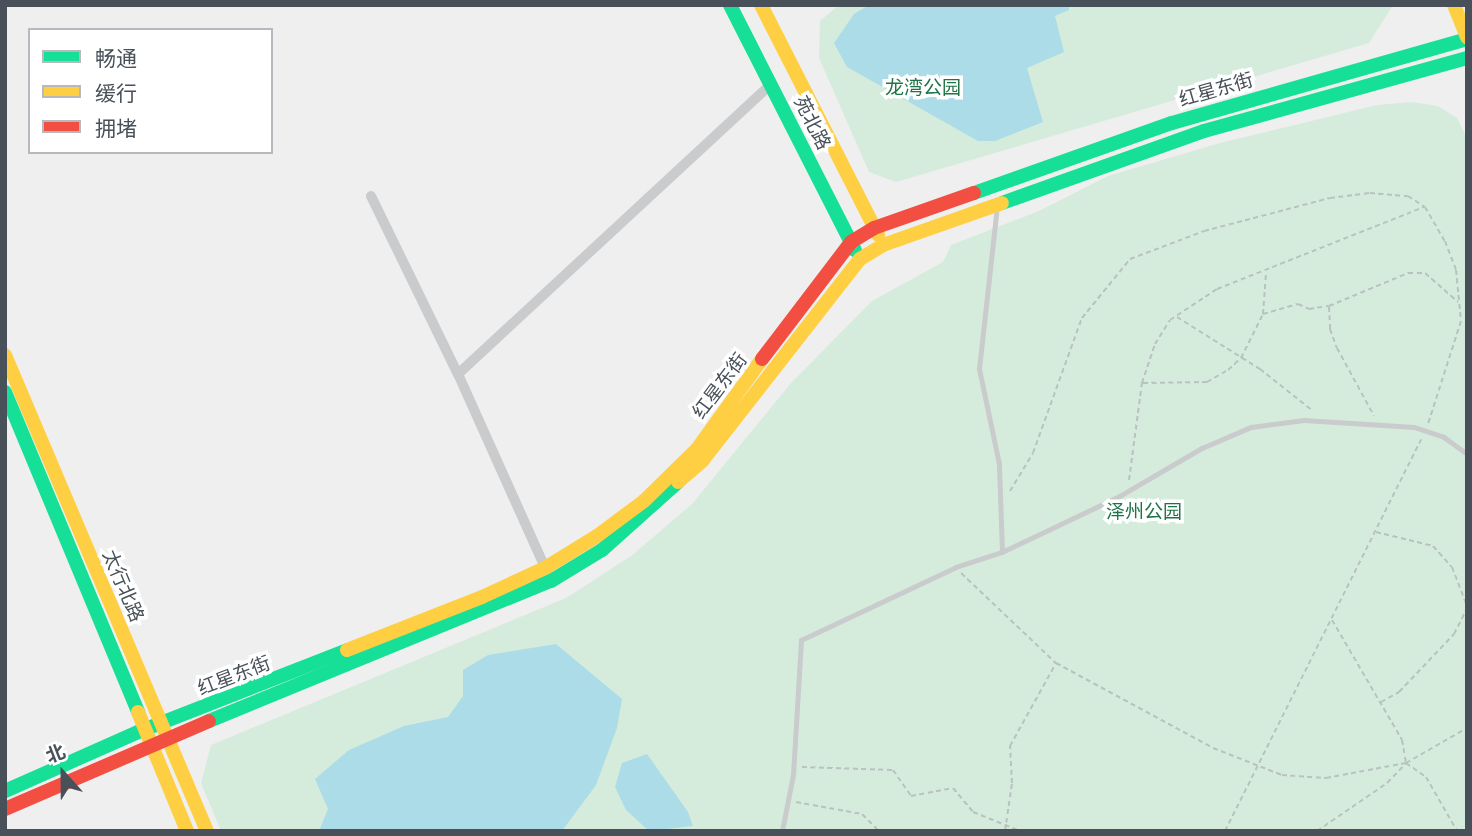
<!DOCTYPE html>
<meta charset="utf-8">
<style>
body{margin:0}
#map{position:relative;width:1472px;height:836px;overflow:hidden;background:#efefef;font-family:"PT Sans Narrow","Noto Sans SC",sans-serif}
div>[style]{position:absolute}
.green>*{inset:0;background:#d5ecdd}
.water>*{inset:0;background:#acdce7}
.path>*{height:2px;margin-top:-1px;transform-origin:0;background:repeating-linear-gradient(90deg,#b8c2bf 0 5px,transparent 0 8.5px)}
.lane>*{height:4.5px;margin:-2.25px;padding:0 2.25px;transform-origin:2.25px;border-radius:2.25px;background:#c9cbcd}
.street>*{height:10px;margin:-5px;padding:0 5px;transform-origin:5px;border-radius:5px;background:#c9cbcd}
.fast>*{height:14px;margin:-7px;padding:0 7px;transform-origin:7px;border-radius:7px;background:#16e098}
.slow>*{height:14px;margin:-7px;padding:0 7px;transform-origin:7px;border-radius:7px;background:#ffcf43}
.jam>*{height:14px;margin:-7px;padding:0 7px;transform-origin:7px;border-radius:7px;background:#f24e42}
span{translate:-50% -50%;white-space:nowrap;text-align:center;line-height:1.15;-webkit-text-stroke:7px #fff;paint-order:stroke}
.park-label{font-size:19px;color:#1f7447}
.street-label{font-size:19px;color:#485159}
.frame{position:absolute;inset:0;border:7px solid #485159;pointer-events:none}
.legend{position:absolute;left:28px;top:28px;width:245px;height:126px;box-sizing:border-box;background:#fff;border:2px solid #b6b9bd;margin:0;padding:9px 12px;list-style:none;font-size:21px;color:#485159}
.legend li{display:flex;align-items:center;gap:14px;height:35px}
.legend b{width:35px;border:2px solid #b6b9bd}
.north{position:absolute;left:28px;top:738px;width:70px;height:70px;-webkit-text-stroke:5px #fff;paint-order:stroke;rotate:339deg;font-size:19px;font-weight:700;line-height:28px;text-align:center;color:#485159}
.north::after{content:'';display:block;margin:auto;width:24px;height:32px;background:#485159;clip-path:polygon(50% 0,100% 100%,50% 72%,0 100%)}
</style>
<div id="map">
<div class="green">
<i style="clip-path:polygon(839px 5px,1393px 5px,1369px 43px,896px 182px,869px 172px,819px 58px,820px 21px)"></i>
<i style="clip-path:polygon(1412px 102px,1438px 106px,1457px 118px,1467px 138px,1467px 831px,221px 831px,201px 783px,211px 745px,566px 598px,631px 556px,692px 504px,791px 383px,872px 301px,943px 262px,951px 245px,1039px 211px,1108px 176px,1220px 143px,1377px 105px)"></i>
</div>
<div class="water">
<i style="clip-path:polygon(869px 5px,1069px 5px,1069px 10px,1055px 16px,1064px 52px,1027px 68px,1043px 122px,995px 141px,978px 141px,847px 67px,834px 43px,854px 14px)"></i>
<i style="clip-path:polygon(556px 644px,622px 699px,617px 728px,596px 785px,562px 831px,319px 831px,328px 809px,315px 779px,349px 750px,404px 726px,448px 717px,463px 696px,463px 670px,488px 655px)"></i>
<i style="clip-path:polygon(647px 754px,688px 812px,693px 826px,649px 831px,626px 810px,615px 787px,622px 763px)"></i>
</div>
<div class="path">
<i style="left:1329px;top:307px;width:22px;rotate:87deg"></i>
<i style="left:1330px;top:329px;width:20px;rotate:70deg"></i>
<i style="left:1337px;top:348px;width:77px;rotate:61.4deg"></i>
<i style="left:1263px;top:314px;width:36px;rotate:-16deg"></i>
<i style="left:1298px;top:304px;width:12px;rotate:24deg"></i>
<i style="left:1309px;top:309px;width:20px;rotate:-9deg"></i>
<i style="left:1329px;top:306px;width:86px;rotate:-22.7deg"></i>
<i style="left:1408px;top:273px;width:17px"></i>
<i style="left:1425px;top:273px;width:44px;rotate:41.3deg"></i>
<i style="left:1177px;top:317px;width:98px;rotate:32.1deg"></i>
<i style="left:1260px;top:369px;width:68px;rotate:38.4deg"></i>
<i style="left:1143px;top:383px;width:64px;rotate:-0.9deg"></i>
<i style="left:1207px;top:382px;width:24px;rotate:-30deg"></i>
<i style="left:1228px;top:370px;width:18px;rotate:-43deg"></i>
<i style="left:1241px;top:358px;width:49px;rotate:-63.4deg"></i>
<i style="left:1263px;top:314px;width:41px;rotate:-85.8deg"></i>
<i style="left:1129px;top:480px;width:98px;rotate:-82.4deg"></i>
<i style="left:1142px;top:383px;width:41px;rotate:-71.6deg"></i>
<i style="left:1155px;top:344px;width:28px;rotate:-58deg"></i>
<i style="left:1170px;top:320px;width:56px;rotate:-33.4deg"></i>
<i style="left:1217px;top:289px;width:223px;rotate:-21.6deg"></i>
<i style="left:1010px;top:491px;width:44px;rotate:-58.8deg"></i>
<i style="left:1033px;top:453px;width:144px;rotate:-70.1deg"></i>
<i style="left:1082px;top:318px;width:76px;rotate:-50.9deg"></i>
<i style="left:1130px;top:259px;width:79px;rotate:-20.7deg"></i>
<i style="left:1204px;top:231px;width:130px;rotate:-14.7deg"></i>
<i style="left:1330px;top:198px;width:40px;rotate:-7.1deg"></i>
<i style="left:1370px;top:193px;width:38px;rotate:5deg"></i>
<i style="left:1408px;top:196px;width:20px;rotate:33deg"></i>
<i style="left:1425px;top:207px;width:39px;rotate:60deg"></i>
<i style="left:1445px;top:241px;width:31px;rotate:69deg"></i>
<i style="left:1456px;top:270px;width:51px;rotate:84.4deg"></i>
<i style="left:1461px;top:321px;width:108px;rotate:107.8deg"></i>
<i style="left:1376px;top:532px;width:59px;rotate:13.8deg"></i>
<i style="left:1433px;top:546px;width:28px;rotate:48deg"></i>
<i style="left:1452px;top:567px;width:42px;rotate:69deg"></i>
<i style="left:961px;top:573px;width:131px;rotate:43.5deg"></i>
<i style="left:1056px;top:663px;width:179px;rotate:28.4deg"></i>
<i style="left:1213px;top:748px;width:74px;rotate:21.4deg"></i>
<i style="left:1282px;top:775px;width:44px;rotate:3.9deg"></i>
<i style="left:1326px;top:778px;width:81px;rotate:-10.6deg"></i>
<i style="left:1406px;top:763px;width:24px;rotate:35deg"></i>
<i style="left:1426px;top:777px;width:62px;rotate:60.1deg"></i>
<i style="left:1332px;top:620px;width:139px;rotate:59.7deg"></i>
<i style="left:1402px;top:740px;width:22px;rotate:80deg"></i>
<i style="left:1381px;top:702px;width:21px;rotate:-29deg"></i>
<i style="left:1399px;top:692px;width:80px;rotate:-46.5deg"></i>
<i style="left:1454px;top:634px;width:28px;rotate:-63deg"></i>
<i style="left:802px;top:767px;width:91px;rotate:1.9deg"></i>
<i style="left:893px;top:770px;width:32px;rotate:55deg"></i>
<i style="left:911px;top:796px;width:43px;rotate:-10.8deg"></i>
<i style="left:953px;top:788px;width:31px;rotate:50deg"></i>
<i style="left:973px;top:812px;width:51px;rotate:22deg"></i>
<i style="left:796px;top:802px;width:67px;rotate:10.3deg"></i>
<i style="left:862px;top:814px;width:24px;rotate:45deg"></i>
<i style="left:1005px;top:831px;width:49px;rotate:-81.7deg"></i>
<i style="left:1012px;top:783px;width:37px;rotate:-93deg"></i>
<i style="left:1010px;top:746px;width:95px;rotate:-61deg"></i>
<i style="left:1225px;top:831px;width:438px;rotate:-63.4deg"></i>
<i style="left:1317px;top:831px;width:85px;rotate:-34.4deg"></i>
<i style="left:1387px;top:783px;width:28px;rotate:-46deg"></i>
<i style="left:1406px;top:763px;width:70px;rotate:-29.8deg"></i>
</div>
<div class="lane">
<i style="left:1002px;top:552px;width:128px;rotate:-25.4deg"></i>
<i style="left:1118px;top:497px;width:97px;rotate:-30.3deg"></i>
<i style="left:1202px;top:448px;width:53px;rotate:-23.2deg"></i>
<i style="left:1251px;top:427px;width:53px;rotate:-7.5deg"></i>
<i style="left:1304px;top:420px;width:110px;rotate:3.6deg"></i>
<i style="left:1414px;top:427px;width:32px;rotate:18deg"></i>
<i style="left:1444px;top:437px;width:29px;rotate:36deg"></i>
<i style="left:782px;top:831px;width:57px;rotate:-78.9deg"></i>
<i style="left:793px;top:775px;width:135px;rotate:-86.6deg"></i>
<i style="left:801px;top:640px;width:171px;rotate:-25.2deg"></i>
<i style="left:956px;top:567px;width:48px;rotate:-18.1deg"></i>
<i style="left:1002px;top:552px;width:88px;rotate:-92deg"></i>
<i style="left:999px;top:464px;width:97px;rotate:-101.9deg"></i>
<i style="left:979px;top:369px;width:163px;rotate:-83.7deg"></i>
</div>
<div class="street">
<i style="left:371px;top:196px;width:198px;rotate:64deg"></i>
<i style="left:458px;top:374px;width:227px;rotate:65.8deg"></i>
<i style="left:458px;top:374px;width:425px;rotate:-42.8deg"></i>
</div>
<div class="fast">
<i style="left:730px;top:5px;width:275px;rotate:63deg"></i>
<i style="left:974px;top:193px;width:210px;rotate:-19.5deg"></i>
<i style="left:1172px;top:123px;width:307px;rotate:-15.9deg"></i>
<i style="left:1002px;top:203px;width:214px;rotate:-19.6deg"></i>
<i style="left:1204px;top:131px;width:273px;rotate:-15.5deg"></i>
<i style="left:5px;top:392px;width:347px;rotate:67.4deg"></i>
<i style="left:209px;top:721px;width:370px;rotate:-22.3deg"></i>
<i style="left:551px;top:581px;width:60px;rotate:-31.3deg"></i>
<i style="left:602px;top:550px;width:102px;rotate:-41.8deg"></i>
<i style="left:5px;top:791px;width:145px;rotate:-23.9deg"></i>
<i style="left:138px;top:732px;width:225px;rotate:-21.4deg"></i>
</div>
<div class="slow">
<i style="left:761px;top:5px;width:258px;rotate:63deg"></i>
<i style="left:1454px;top:5px;width:35px;rotate:68deg"></i>
<i style="left:5px;top:355px;width:517px;rotate:67.01deg"></i>
<i style="left:678px;top:482px;width:33px;rotate:-41deg"></i>
<i style="left:703px;top:460px;width:255px;rotate:-52deg"></i>
<i style="left:860px;top:259px;width:27px;rotate:-31deg"></i>
<i style="left:883px;top:245px;width:126px;rotate:-19.4deg"></i>
<i style="left:347px;top:650px;width:145px;rotate:-21.4deg"></i>
<i style="left:482px;top:597px;width:69px;rotate:-24.7deg"></i>
<i style="left:545px;top:568px;width:61px;rotate:-31.6deg"></i>
<i style="left:597px;top:536px;width:59px;rotate:-36.7deg"></i>
<i style="left:644px;top:501px;width:74px;rotate:-44.5deg"></i>
<i style="left:697px;top:449px;width:111px;rotate:-54.2deg"></i>
<i style="left:138px;top:712px;width:129px;rotate:67.6deg"></i>
</div>
<div class="jam">
<i style="left:762px;top:359px;width:147px;rotate:-52.7deg"></i>
<i style="left:851px;top:242px;width:27px;rotate:-31deg"></i>
<i style="left:874px;top:228px;width:106px;rotate:-19.3deg"></i>
<i style="left:5px;top:809px;width:222px;rotate:-23.3deg"></i>
</div>
<div class="park-label">
<span style="left:923px;top:88px">龙湾公园</span>
<span style="left:1144px;top:512px">泽州公园</span>
</div>
<div class="street-label">
<span style="left:1216px;top:90px;rotate:-16deg">红星东街</span>
<span style="left:812px;top:123px;rotate:63deg">苑北路</span>
<span style="left:720px;top:386px;rotate:-53deg">红星东街</span>
<span style="left:123px;top:586px;rotate:67deg">太行北路</span>
<span style="left:234px;top:676px;rotate:-21deg">红星东街</span>
</div>
<div class="frame"></div>
<ul class="legend">
<li><b style="height:9px;background:#16e098"></b>畅通</li>
<li><b style="height:9px;background:#ffcf43"></b>缓行</li>
<li><b style="height:9px;background:#f24e42"></b>拥堵</li>
</ul>
<div class="north">北</div>
</div>
